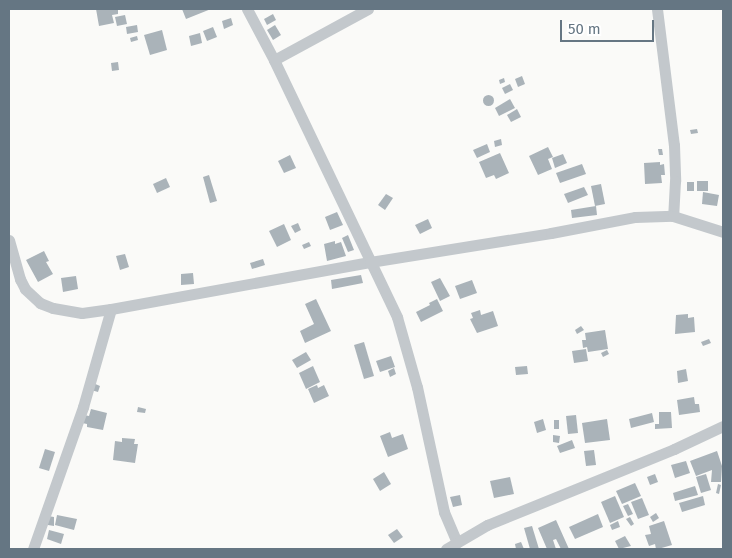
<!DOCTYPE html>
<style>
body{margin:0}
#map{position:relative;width:732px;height:558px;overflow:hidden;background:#fafaf8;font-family:"Fira Sans",sans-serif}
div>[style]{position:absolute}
.building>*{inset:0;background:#aab3b9}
.round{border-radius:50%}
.minor>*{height:11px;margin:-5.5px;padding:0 5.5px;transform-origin:5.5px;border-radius:5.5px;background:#c3c8cc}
span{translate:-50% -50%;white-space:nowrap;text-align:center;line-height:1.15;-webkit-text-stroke:5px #fff;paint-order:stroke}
.frame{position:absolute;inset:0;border:10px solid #657683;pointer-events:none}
.scale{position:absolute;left:560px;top:20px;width:94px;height:22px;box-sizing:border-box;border:2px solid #657683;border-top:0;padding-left:6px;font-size:15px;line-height:18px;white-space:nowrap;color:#657683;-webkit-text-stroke:4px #fff;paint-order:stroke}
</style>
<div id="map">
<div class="building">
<i style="clip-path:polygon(96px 9px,118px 9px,118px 14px,112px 15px,114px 23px,99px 26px)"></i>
<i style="clip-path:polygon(182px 9px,211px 9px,186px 19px)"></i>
<i style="clip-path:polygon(273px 14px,276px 20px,267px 25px,264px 19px)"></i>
<i style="clip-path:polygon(125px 15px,127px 24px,117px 26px,115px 17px)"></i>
<i style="clip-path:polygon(231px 18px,233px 25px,224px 29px,222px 21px)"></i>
<i style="clip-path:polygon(137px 25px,138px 32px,127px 34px,126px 27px)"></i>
<i style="clip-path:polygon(275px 25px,281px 35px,273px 40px,267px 30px)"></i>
<i style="clip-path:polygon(213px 27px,217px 37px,207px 41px,203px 31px)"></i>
<i style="clip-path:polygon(162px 30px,167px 50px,150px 55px,144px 35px)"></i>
<i style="clip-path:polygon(200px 33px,202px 43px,191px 46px,189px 36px)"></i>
<i style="clip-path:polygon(137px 36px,138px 40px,131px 42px,130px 38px)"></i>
<i style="clip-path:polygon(118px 62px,119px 70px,112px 71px,111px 63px)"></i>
<i style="clip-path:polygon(522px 76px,525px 84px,518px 87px,515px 79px)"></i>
<i style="clip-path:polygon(504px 78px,505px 82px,500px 84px,499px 80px)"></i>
<i style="clip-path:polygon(510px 84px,513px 90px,505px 94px,502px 88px)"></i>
<i class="round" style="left:482.5px;top:94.5px;width:11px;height:11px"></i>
<i style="clip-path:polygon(510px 99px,515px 108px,499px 116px,495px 108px)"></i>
<i style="clip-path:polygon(517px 109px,521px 117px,511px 122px,507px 115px)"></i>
<i style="clip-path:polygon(697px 129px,698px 133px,691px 134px,690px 130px)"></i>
<i style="clip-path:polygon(501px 139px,502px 145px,495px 147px,494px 141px)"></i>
<i style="clip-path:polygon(487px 144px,490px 152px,477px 158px,473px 150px)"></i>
<i style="clip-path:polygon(548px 147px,553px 157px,548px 159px,552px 169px,538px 175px,529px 156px)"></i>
<i style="clip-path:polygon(658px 149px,662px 149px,663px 155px,659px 155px)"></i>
<i style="clip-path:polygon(500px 153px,509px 173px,496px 179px,494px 175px,486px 178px,479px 162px)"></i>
<i style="clip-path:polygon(563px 154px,567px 163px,555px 168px,552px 158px)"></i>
<i style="clip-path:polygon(290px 155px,296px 168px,284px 173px,278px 161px)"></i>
<i style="clip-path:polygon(660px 162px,660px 165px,664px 164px,665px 175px,661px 175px,662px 183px,645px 184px,644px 163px)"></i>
<i style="clip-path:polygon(582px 164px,586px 174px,560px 183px,556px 173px)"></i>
<i style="clip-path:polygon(209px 175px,217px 201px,210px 203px,203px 177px)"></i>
<i style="clip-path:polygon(166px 178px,170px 187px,157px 193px,153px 184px)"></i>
<i style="clip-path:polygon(697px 181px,708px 181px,708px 191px,697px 191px)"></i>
<i style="clip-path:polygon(687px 182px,694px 182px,694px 191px,687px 191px)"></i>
<i style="clip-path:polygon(601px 184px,605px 204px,595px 206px,591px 186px)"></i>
<i style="clip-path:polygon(584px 187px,588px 195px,568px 203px,564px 194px)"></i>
<i style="clip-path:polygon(703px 192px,719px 195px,717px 206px,702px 204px)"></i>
<i style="clip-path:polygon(386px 194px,393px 198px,385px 210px,378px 205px)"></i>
<i style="clip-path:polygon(596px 206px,597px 215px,572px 218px,571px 210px)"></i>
<i style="clip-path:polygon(337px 212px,343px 225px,330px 230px,325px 217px)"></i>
<i style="clip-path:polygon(428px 219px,432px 228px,420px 234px,415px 225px)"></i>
<i style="clip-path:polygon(298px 223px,301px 230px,295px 233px,291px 226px)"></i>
<i style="clip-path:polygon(284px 224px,291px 240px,277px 247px,269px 231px)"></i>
<i style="clip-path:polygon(348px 235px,354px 250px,348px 252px,342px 238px)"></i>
<i style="clip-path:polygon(335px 241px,335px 244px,341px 242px,346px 256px,327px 261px,324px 244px)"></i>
<i style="clip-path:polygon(309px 242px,311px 246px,304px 249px,302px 245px)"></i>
<i style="clip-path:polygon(44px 251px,49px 261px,46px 262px,53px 274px,38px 282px,26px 260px)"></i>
<i style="clip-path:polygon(125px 254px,129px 267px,120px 270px,116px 256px)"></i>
<i style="clip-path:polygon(263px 259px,265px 265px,252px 269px,250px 263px)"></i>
<i style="clip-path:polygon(193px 273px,194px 284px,181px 285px,181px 274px)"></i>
<i style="clip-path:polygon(361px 275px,363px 283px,332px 289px,331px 280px)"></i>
<i style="clip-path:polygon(76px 276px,78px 289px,63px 292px,61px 278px)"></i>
<i style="clip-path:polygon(440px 278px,450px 296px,440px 301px,431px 282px)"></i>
<i style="clip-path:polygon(472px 280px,477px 293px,460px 299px,455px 286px)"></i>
<i style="clip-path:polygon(316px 299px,331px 331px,305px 343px,300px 331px,314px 324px,305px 304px)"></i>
<i style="clip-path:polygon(437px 299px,443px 311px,421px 322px,416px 312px,430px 305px,429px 303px)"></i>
<i style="clip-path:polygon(480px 310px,481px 315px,493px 311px,498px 326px,477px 333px,470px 319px,473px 318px,471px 313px)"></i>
<i style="clip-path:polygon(688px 314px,688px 318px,694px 317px,695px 332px,675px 334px,676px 315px)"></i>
<i style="clip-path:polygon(581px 326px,584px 330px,577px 334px,575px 330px)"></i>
<i style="clip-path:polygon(605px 330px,608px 349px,588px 352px,587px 347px,583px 348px,582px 340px,586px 340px,585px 333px)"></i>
<i style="clip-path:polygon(709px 339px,711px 343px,703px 346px,701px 342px)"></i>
<i style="clip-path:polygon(364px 342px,374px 376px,364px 379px,354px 345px)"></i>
<i style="clip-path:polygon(586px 349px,588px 361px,574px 363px,572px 351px)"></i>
<i style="clip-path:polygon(607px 350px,609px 354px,603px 357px,601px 353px)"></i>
<i style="clip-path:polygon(306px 352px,311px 360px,297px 368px,292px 360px)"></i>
<i style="clip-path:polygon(391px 356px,395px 367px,380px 372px,376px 361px)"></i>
<i style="clip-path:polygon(313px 366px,320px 382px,306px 389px,299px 373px)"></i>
<i style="clip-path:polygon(527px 366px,528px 374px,516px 375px,515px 367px)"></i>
<i style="clip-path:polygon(394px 368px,396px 374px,390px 377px,388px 371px)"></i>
<i style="clip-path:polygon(686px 369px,688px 381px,678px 383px,677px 371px)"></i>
<i style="clip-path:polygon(93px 383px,100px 386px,98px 392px,91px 390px)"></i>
<i style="clip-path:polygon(317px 385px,318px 388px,324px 385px,329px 396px,314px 403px,308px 389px)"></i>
<i style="clip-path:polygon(694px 397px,695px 404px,699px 404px,700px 412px,679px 415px,677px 400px)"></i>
<i style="clip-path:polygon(138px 407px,146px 409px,145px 413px,137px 412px)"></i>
<i style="clip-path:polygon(91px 409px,107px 413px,103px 430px,87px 427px,87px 424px,82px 423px,84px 415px,89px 416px)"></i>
<i style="clip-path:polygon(659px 412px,671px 412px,672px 428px,655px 429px,655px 424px,659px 424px)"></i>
<i style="clip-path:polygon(652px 413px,654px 422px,631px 428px,629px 419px)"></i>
<i style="clip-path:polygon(576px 415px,578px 433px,568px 434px,566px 416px)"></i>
<i style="clip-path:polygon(543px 419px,546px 430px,537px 433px,534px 422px)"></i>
<i style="clip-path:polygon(607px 419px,610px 440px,585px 443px,582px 423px)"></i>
<i style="clip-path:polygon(554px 420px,559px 420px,559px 429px,554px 429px)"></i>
<i style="clip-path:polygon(390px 432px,392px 438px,403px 434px,408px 449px,388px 457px,380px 436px)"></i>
<i style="clip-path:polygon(553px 435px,560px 436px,559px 443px,553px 442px)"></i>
<i style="clip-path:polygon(122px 438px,135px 439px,134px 444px,138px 444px,135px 463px,113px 460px,115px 441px,122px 442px)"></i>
<i style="clip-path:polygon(572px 440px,575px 448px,560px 453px,557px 446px)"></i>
<i style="clip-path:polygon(45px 449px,55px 452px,49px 471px,39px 468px)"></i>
<i style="clip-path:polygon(594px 450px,596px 465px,586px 466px,584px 451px)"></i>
<i style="clip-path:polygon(717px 451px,722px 466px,721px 482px,711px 482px,712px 470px,696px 476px,690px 461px)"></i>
<i style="clip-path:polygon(686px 461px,690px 473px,675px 478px,671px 465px)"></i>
<i style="clip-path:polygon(384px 472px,391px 484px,380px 491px,373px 479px)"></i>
<i style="clip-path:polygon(655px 474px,658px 482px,650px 485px,647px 477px)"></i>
<i style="clip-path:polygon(706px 474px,711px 490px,701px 493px,696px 477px)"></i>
<i style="clip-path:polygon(510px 477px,514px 494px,494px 498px,490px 481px)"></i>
<i style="clip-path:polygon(635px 483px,641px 496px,622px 504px,616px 491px)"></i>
<i style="clip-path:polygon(718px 484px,721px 485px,719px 494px,716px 493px)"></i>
<i style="clip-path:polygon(695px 486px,698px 495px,675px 501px,673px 493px)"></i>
<i style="clip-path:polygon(460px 495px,462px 505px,453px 507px,450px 497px)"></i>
<i style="clip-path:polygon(615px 496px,624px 517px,610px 523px,601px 502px)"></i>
<i style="clip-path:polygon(703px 496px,705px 505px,682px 512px,679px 503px)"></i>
<i style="clip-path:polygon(642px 498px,649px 515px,638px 519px,631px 502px)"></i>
<i style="clip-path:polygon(628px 504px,633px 514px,628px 516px,623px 506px)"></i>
<i style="clip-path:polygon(656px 513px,659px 518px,653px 522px,650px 517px)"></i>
<i style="clip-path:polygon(598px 514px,603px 527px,575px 539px,569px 527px)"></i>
<i style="clip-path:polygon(57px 515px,77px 519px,74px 530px,55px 525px)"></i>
<i style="clip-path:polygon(48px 516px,54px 517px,54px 526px,48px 525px)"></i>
<i style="clip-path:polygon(630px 517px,634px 524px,631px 526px,626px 519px)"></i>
<i style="clip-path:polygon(556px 520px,569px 549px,561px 549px,556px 539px,553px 540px,556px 549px,547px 549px,538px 528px)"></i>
<i style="clip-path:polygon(618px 521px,620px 527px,612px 530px,610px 525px)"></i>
<i style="clip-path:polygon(664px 521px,672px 545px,658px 549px,656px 549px,655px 544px,649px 546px,645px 535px,651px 534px,649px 526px)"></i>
<i style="clip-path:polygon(532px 526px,539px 549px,530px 549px,524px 528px)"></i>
<i style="clip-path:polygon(397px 529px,403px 537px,394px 543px,388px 535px)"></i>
<i style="clip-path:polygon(49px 530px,64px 534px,61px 544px,47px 539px)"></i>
<i style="clip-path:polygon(625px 536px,631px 546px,619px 549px,615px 541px)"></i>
<i style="clip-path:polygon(521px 542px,524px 549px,516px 549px,515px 544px)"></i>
</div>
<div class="minor">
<i style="left:247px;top:9px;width:58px;rotate:62.1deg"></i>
<i style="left:274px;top:60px;width:285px;rotate:64.4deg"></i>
<i style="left:397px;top:317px;width:73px;rotate:74.1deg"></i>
<i style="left:417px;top:387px;width:128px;rotate:77.8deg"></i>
<i style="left:444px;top:512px;width:33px;rotate:67deg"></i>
<i style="left:657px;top:9px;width:137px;rotate:82.9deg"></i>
<i style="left:674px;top:145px;width:36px;rotate:88deg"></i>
<i style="left:675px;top:181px;width:35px;rotate:93deg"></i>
<i style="left:274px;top:60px;width:107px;rotate:-28.5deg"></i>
<i style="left:9px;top:240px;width:41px;rotate:74.2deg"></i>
<i style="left:20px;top:279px;width:11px;rotate:63deg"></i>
<i style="left:25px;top:289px;width:21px;rotate:43deg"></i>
<i style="left:40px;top:303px;width:14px;rotate:21deg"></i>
<i style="left:53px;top:308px;width:29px;rotate:10deg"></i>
<i style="left:82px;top:313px;width:29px;rotate:-8deg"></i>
<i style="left:111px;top:309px;width:263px;rotate:-10.3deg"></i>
<i style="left:370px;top:262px;width:183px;rotate:-9.1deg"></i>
<i style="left:551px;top:233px;width:86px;rotate:-10.8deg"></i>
<i style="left:635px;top:217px;width:38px;rotate:-2deg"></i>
<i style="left:673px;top:216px;width:52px;rotate:17.7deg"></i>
<i style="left:33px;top:549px;width:151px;rotate:-70.6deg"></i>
<i style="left:83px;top:407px;width:102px;rotate:-74.1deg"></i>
<i style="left:446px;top:549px;width:48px;rotate:-30.3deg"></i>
<i style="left:487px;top:525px;width:202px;rotate:-22.1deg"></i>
<i style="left:674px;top:449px;width:54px;rotate:-25.1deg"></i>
</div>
<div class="frame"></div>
<div class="scale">50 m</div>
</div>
